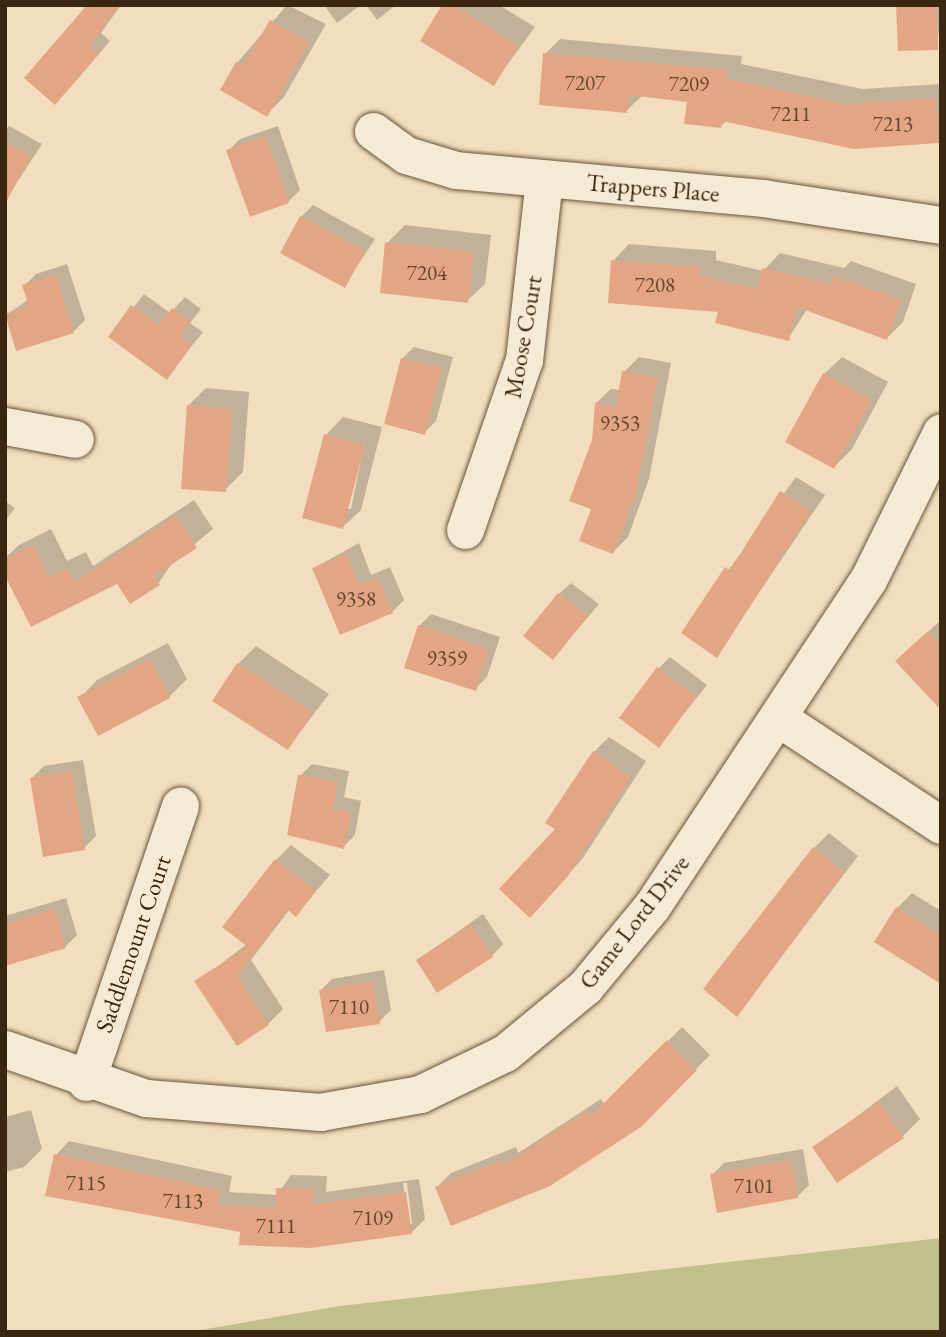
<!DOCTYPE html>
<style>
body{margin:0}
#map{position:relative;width:946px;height:1337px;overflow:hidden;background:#f2debe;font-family:"EB Garamond",serif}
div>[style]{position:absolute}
.green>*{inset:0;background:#c0c08d}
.shadow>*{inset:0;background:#0003}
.building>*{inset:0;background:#e4a585}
.roads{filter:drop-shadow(0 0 2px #68553c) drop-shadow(0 0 2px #68553c)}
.minor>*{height:37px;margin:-18.5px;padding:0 18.5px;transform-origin:18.5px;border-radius:18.5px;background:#f7ead5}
span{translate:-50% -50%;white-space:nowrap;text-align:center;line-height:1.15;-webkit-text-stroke:7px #f7ead5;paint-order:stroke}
.number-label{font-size:21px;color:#64462e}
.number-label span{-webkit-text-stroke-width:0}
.street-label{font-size:24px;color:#3a2711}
.frame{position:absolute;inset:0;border:7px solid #3a2711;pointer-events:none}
</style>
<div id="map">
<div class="green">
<i style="clip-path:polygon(941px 1238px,941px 1332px,189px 1332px,340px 1306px)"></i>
</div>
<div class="shadow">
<i style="clip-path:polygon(81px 5px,121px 5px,101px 33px,110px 41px,67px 91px,86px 9px)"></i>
<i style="clip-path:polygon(287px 5px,326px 24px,284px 97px,267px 114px,237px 63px)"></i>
<i style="clip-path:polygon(324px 5px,361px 5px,337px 23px)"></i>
<i style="clip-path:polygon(366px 5px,396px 5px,377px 20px)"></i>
<i style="clip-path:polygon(444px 5px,499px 5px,535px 27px,493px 84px)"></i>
<i style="clip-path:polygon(898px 5px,941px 5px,937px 49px)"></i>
<i style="clip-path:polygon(560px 39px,742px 56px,741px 64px,863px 89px,941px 84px,941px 139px,727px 120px,721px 126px,689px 100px,642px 96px,626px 111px,545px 54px)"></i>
<i style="clip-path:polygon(9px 126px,42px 144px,8px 196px,5px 131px)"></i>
<i style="clip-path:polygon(278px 126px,300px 190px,288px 202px,228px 151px,240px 139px)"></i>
<i style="clip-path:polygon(313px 205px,375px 239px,344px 286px,301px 217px)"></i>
<i style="clip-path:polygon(405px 225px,491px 235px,485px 284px,467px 301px,387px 243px)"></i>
<i style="clip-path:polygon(629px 244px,716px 251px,716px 260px,763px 271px,780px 253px,844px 268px,851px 261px,916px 284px,903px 322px,887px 338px,807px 309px,788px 339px,613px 261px)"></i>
<i style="clip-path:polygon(67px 264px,85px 320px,73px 332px,6px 315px,29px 299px,24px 286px,36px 274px)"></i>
<i style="clip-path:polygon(144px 294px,170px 313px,185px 297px,201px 309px,190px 323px,203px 332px,166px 378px,110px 337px)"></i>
<i style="clip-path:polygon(414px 347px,453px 357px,436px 421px,424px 433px,402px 359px)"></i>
<i style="clip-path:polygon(639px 357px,671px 363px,649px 479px,628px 537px,613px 552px,593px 508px,596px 403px,611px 389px,620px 390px,624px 372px)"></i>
<i style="clip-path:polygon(842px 357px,888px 382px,852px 449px,834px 467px,824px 374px)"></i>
<i style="clip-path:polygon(206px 388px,249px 392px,243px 472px,225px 490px,188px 406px)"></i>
<i style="clip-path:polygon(evenodd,343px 417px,382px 427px,361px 510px,343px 527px,326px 435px,343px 417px,366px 436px,351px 509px,347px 509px,366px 436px)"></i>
<i style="clip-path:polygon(796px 477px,825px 495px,717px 655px,683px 633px)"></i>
<i style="clip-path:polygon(194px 500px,213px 529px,173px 562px,158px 584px,117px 582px,31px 625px,5px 572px,5px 558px,19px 545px,51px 529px,67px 561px,86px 552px,93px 566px)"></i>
<i style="clip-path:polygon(5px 501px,15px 508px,5px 521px)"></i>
<i style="clip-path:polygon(359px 543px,371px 575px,390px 567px,404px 600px,392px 612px,314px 568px)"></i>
<i style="clip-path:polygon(571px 583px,599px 604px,553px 658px,559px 594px)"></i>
<i style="clip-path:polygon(431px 614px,500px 637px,487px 677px,475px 689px,419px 626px)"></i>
<i style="clip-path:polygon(941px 620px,941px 707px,915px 644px)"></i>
<i style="clip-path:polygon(168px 643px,187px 679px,169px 697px,80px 698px,97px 680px)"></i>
<i style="clip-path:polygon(256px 646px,329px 694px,288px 748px,238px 664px)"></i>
<i style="clip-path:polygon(670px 657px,707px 685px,658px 746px,658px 669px)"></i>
<i style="clip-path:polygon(609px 737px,646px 761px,583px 858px,545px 900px,557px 829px,594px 752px)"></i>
<i style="clip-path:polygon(83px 760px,96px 836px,84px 848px,32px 778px,44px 766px)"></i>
<i style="clip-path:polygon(312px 764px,349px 771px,344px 797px,361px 801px,355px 835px,343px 847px,300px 776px)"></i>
<i style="clip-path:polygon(829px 833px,858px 856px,737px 1015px,814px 848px)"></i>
<i style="clip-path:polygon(291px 845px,330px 875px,296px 914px,290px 909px,251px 960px,283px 1009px,268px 1024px,197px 982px,247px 944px,276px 860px)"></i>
<i style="clip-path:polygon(912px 893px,941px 911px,941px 980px,897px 908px)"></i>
<i style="clip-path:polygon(66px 898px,77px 935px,65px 947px,5px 965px,5px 916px)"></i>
<i style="clip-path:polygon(483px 914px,503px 944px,492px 956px,418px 960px)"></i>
<i style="clip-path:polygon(384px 970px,391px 1010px,379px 1022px,321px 990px,332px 979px)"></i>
<i style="clip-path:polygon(682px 1027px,710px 1055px,640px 1125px,437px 1187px,451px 1173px,516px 1147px,518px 1153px,601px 1099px,605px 1105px)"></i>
<i style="clip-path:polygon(897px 1086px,920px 1119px,903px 1136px,815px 1148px)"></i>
<i style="clip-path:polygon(31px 1110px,42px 1149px,24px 1167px,5px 1172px,5px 1117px)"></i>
<i style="clip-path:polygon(evenodd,69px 1141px,232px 1176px,229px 1192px,277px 1195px,291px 1175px,327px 1176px,326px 1192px,419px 1179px,425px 1219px,411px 1233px,242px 1230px,56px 1155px,69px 1141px,403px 1183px,407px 1183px,412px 1224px,409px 1224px,403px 1183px)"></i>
<i style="clip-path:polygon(803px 1149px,809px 1185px,797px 1197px,712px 1175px,724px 1163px)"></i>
</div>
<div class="building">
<i style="clip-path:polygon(87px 5px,119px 5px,90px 46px,99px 54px,55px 105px,24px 78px)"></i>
<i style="clip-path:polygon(442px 5px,453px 5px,518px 46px,494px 86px,420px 41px)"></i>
<i style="clip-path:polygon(896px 5px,936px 5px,938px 50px,898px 51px)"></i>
<i style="clip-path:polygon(270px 20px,309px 42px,267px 117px,220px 90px,236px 62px,243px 66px)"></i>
<i style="clip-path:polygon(543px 53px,727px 70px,727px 79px,846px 104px,936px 98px,939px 143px,854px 149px,722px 121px,721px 128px,684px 124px,687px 102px,629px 95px,627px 113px,539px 105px)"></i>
<i style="clip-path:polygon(266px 136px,289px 203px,250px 217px,226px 150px)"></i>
<i style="clip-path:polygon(5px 142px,31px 156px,5px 204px)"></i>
<i style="clip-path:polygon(300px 216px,365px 251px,345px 288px,280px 253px)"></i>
<i style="clip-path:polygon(385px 242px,474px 252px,468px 303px,380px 293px)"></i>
<i style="clip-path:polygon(611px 260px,701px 267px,700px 276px,757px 289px,762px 268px,831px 284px,834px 276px,901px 300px,887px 340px,797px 307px,789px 341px,715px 323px,718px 312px,608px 303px)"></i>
<i style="clip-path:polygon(56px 275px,74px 333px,16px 351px,5px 314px,29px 306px,22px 285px)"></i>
<i style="clip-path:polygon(131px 305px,159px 325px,172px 308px,191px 321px,180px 336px,192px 345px,167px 380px,108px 337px)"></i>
<i style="clip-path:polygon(401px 358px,442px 368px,425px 435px,384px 424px)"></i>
<i style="clip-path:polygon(622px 371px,658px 378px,635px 496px,613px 554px,579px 541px,591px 509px,569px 501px,592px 440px,595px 403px,616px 407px)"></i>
<i style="clip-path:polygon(823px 373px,871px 400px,834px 469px,785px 442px)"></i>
<i style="clip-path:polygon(187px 405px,232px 409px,226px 492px,181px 489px)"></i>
<i style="clip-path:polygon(324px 434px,365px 445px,343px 529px,302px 518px)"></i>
<i style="clip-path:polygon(780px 491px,811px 511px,717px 658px,681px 633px,725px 567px,730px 570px)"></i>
<i style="clip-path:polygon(176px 516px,197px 548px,154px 576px,160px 585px,130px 604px,117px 584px,31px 627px,5px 576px,5px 559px,33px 545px,49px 577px,68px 568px,75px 582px)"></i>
<i style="clip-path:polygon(347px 554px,359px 585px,378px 578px,393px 613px,340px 635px,312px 568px)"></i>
<i style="clip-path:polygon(558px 593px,588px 616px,553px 660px,523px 636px)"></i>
<i style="clip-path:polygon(418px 625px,489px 649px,476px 691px,404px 668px)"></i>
<i style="clip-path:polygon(928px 631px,941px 645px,941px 710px,895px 661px)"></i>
<i style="clip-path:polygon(150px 659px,170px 698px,98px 736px,77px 697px)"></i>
<i style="clip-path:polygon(237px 663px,313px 712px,288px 750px,212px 701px)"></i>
<i style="clip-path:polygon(657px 667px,696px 697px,659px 748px,619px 718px)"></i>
<i style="clip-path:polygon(593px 751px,631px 777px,568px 876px,530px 918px,499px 889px,555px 829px,545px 823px)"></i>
<i style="clip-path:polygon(72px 771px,85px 850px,43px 857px,30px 778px)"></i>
<i style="clip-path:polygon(298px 775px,338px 782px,333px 809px,351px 812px,344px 849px,287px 835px)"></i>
<i style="clip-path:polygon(813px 847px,844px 872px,737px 1017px,703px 989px)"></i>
<i style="clip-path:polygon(275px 859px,316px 891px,296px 917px,288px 910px,237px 976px,269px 1025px,237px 1046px,194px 981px,248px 947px,222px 927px)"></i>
<i style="clip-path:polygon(896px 907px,941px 936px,941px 984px,874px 942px)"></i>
<i style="clip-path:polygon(54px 909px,66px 948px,5px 966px,5px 924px)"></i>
<i style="clip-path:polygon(471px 924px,493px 957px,437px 993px,416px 960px)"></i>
<i style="clip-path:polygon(373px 981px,380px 1024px,326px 1032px,319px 990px)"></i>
<i style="clip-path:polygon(667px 1040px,697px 1070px,641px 1127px,550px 1186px,451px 1226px,435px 1187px,502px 1160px,504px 1165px,587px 1111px,590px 1117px)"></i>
<i style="clip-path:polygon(879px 1102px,904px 1138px,837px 1183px,812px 1147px)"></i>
<i style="clip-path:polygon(54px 1154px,220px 1190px,217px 1205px,275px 1208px,276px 1188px,314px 1189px,313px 1204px,406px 1192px,412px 1234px,311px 1248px,239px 1245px,240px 1232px,45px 1196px)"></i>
<i style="clip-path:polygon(791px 1160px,798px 1198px,717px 1213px,710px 1174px)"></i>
</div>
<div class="roads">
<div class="minor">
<i style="left:373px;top:131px;width:41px;rotate:36deg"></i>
<i style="left:406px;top:155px;width:52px;rotate:16.7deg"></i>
<i style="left:456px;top:170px;width:308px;rotate:5.2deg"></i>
<i style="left:763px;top:198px;width:180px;rotate:8.6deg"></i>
<i style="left:5px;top:426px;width:71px;rotate:10.5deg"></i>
<i style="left:465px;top:530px;width:180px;rotate:-70.9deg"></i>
<i style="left:524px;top:360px;width:182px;rotate:-83.7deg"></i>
<i style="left:780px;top:719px;width:193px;rotate:33.4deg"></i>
<i style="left:5px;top:1049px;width:149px;rotate:19.2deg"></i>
<i style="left:146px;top:1098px;width:175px;rotate:4.6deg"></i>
<i style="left:320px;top:1112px;width:102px;rotate:-10.2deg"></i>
<i style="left:420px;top:1094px;width:94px;rotate:-25.8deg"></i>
<i style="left:505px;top:1053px;width:104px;rotate:-39.5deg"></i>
<i style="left:585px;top:987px;width:105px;rotate:-50.4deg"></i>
<i style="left:652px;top:906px;width:391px;rotate:-56.5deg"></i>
<i style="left:868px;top:580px;width:165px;rotate:-63.7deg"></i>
<i style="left:86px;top:1082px;width:292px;rotate:-71.2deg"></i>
</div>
</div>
<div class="number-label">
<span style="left:585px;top:83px">7207</span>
<span style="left:689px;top:84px">7209</span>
<span style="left:791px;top:114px">7211</span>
<span style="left:893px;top:124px">7213</span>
<span style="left:427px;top:273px">7204</span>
<span style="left:655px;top:285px">7208</span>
<span style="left:620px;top:423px">9353</span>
<span style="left:356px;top:599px">9358</span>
<span style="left:447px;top:658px">9359</span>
<span style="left:349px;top:1007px">7110</span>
<span style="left:86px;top:1183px">7115</span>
<span style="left:754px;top:1186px">7101</span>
<span style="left:183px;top:1201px">7113</span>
<span style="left:373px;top:1218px">7109</span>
<span style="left:276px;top:1226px">7111</span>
</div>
<div class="street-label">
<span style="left:653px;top:188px;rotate:5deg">Trappers Place</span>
<span style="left:523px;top:337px;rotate:-80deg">Moose Court</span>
<span style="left:634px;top:922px;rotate:-52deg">Game Lord Drive</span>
<span style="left:133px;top:944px;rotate:-71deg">Saddlemount Court</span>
</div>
<div class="frame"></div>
</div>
